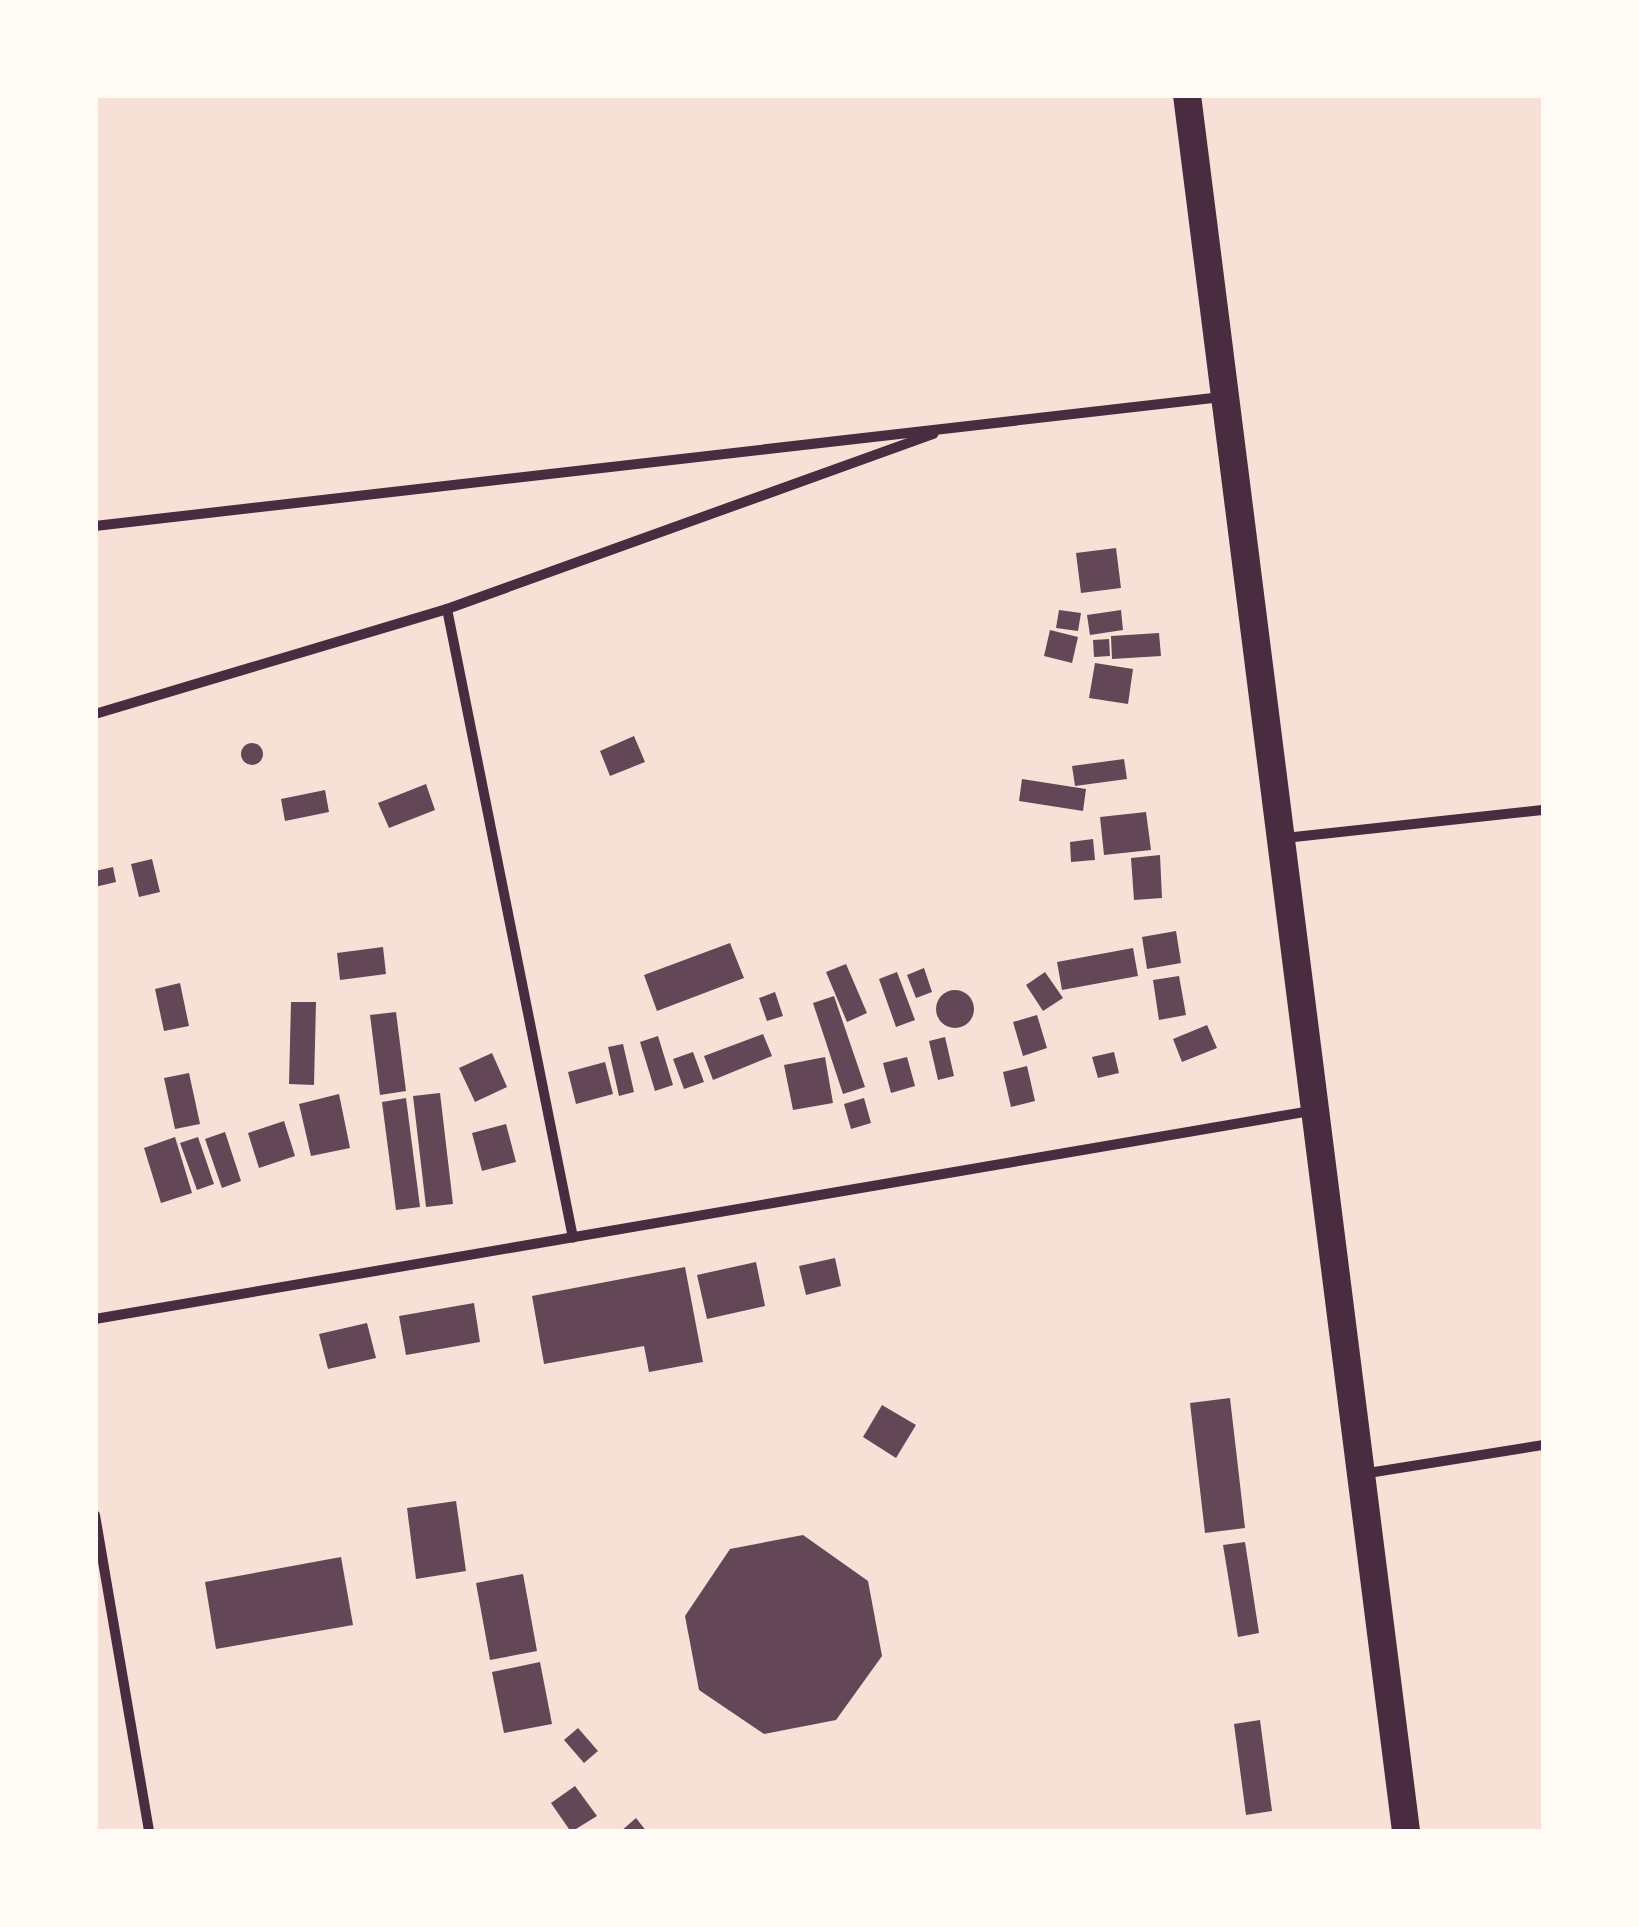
<!DOCTYPE html>
<style>
body{margin:0}
#map{position:relative;width:1639px;height:1927px;overflow:hidden;background:#f7e1d7;font-family:"Exo 2",sans-serif}
div>[style]{position:absolute}
.building>*{inset:0;background:#644757}
.round{border-radius:50%}
.minor>*{height:10px;margin:-5px;padding:0 5px;transform-origin:5px;border-radius:5px;background:#4a2c40}
.trunk>*{height:28px;margin:-14px;padding:0 14px;transform-origin:14px;border-radius:14px;background:#4a2c40}
span{translate:-50% -50%;white-space:nowrap;text-align:center;line-height:1.15;-webkit-text-stroke:8px #fffaf5;paint-order:stroke}
.frame{position:absolute;inset:0;border:98px solid #fffaf5;pointer-events:none}
</style>
<div id="map">
<div class="building">
<i style="clip-path:polygon(1116px 548px,1121px 588px,1081px 593px,1076px 553px)"></i>
<i style="clip-path:polygon(1059px 610px,1081px 613px,1078px 631px,1056px 628px)"></i>
<i style="clip-path:polygon(1121px 610px,1123px 630px,1090px 635px,1087px 615px)"></i>
<i style="clip-path:polygon(1050px 630px,1078px 637px,1072px 663px,1044px 656px)"></i>
<i style="clip-path:polygon(1159px 633px,1161px 656px,1112px 659px,1111px 636px)"></i>
<i style="clip-path:polygon(1109px 639px,1110px 656px,1094px 657px,1093px 640px)"></i>
<i style="clip-path:polygon(1095px 663px,1133px 669px,1128px 704px,1089px 698px)"></i>
<i style="clip-path:polygon(634px 736px,645px 762px,610px 776px,600px 751px)"></i>
<i class="round" style="left:241px;top:743px;width:22px;height:22px"></i>
<i style="clip-path:polygon(1124px 759px,1127px 779px,1075px 786px,1072px 766px)"></i>
<i style="clip-path:polygon(1022px 779px,1086px 789px,1083px 811px,1019px 801px)"></i>
<i style="clip-path:polygon(426px 784px,435px 810px,389px 828px,378px 803px)"></i>
<i style="clip-path:polygon(325px 790px,329px 812px,285px 821px,281px 799px)"></i>
<i style="clip-path:polygon(1146px 812px,1151px 850px,1104px 855px,1100px 817px)"></i>
<i style="clip-path:polygon(1093px 839px,1095px 860px,1071px 862px,1070px 842px)"></i>
<i style="clip-path:polygon(1160px 855px,1162px 898px,1134px 900px,1131px 858px)"></i>
<i style="clip-path:polygon(152px 859px,160px 892px,139px 897px,131px 864px)"></i>
<i style="clip-path:polygon(113px 867px,116px 882px,95px 887px,95px 871px)"></i>
<i style="clip-path:polygon(1176px 931px,1181px 963px,1147px 969px,1142px 937px)"></i>
<i style="clip-path:polygon(730px 943px,744px 978px,657px 1011px,644px 975px)"></i>
<i style="clip-path:polygon(383px 947px,386px 974px,340px 980px,337px 953px)"></i>
<i style="clip-path:polygon(1133px 948px,1138px 976px,1062px 990px,1057px 962px)"></i>
<i style="clip-path:polygon(846px 964px,867px 1013px,847px 1022px,826px 972px)"></i>
<i style="clip-path:polygon(924px 968px,932px 992px,916px 998px,907px 975px)"></i>
<i style="clip-path:polygon(897px 972px,915px 1020px,896px 1027px,879px 979px)"></i>
<i style="clip-path:polygon(1045px 972px,1063px 998px,1043px 1011px,1026px 985px)"></i>
<i style="clip-path:polygon(1179px 976px,1186px 1015px,1159px 1020px,1153px 980px)"></i>
<i style="clip-path:polygon(180px 983px,189px 1026px,164px 1031px,155px 989px)"></i>
<i class="round" style="left:936px;top:990px;width:38px;height:38px"></i>
<i style="clip-path:polygon(775px 992px,783px 1016px,767px 1021px,759px 998px)"></i>
<i style="clip-path:polygon(834px 996px,865px 1087px,843px 1094px,813px 1003px)"></i>
<i style="clip-path:polygon(291px 1002px,316px 1002px,314px 1085px,289px 1084px)"></i>
<i style="clip-path:polygon(396px 1012px,406px 1091px,380px 1095px,370px 1015px)"></i>
<i style="clip-path:polygon(1037px 1015px,1047px 1048px,1023px 1056px,1013px 1022px)"></i>
<i style="clip-path:polygon(1207px 1025px,1217px 1048px,1182px 1062px,1173px 1039px)"></i>
<i style="clip-path:polygon(763px 1034px,772px 1056px,713px 1080px,704px 1056px)"></i>
<i style="clip-path:polygon(658px 1036px,673px 1085px,655px 1091px,640px 1042px)"></i>
<i style="clip-path:polygon(945px 1037px,954px 1076px,938px 1080px,929px 1041px)"></i>
<i style="clip-path:polygon(623px 1044px,634px 1092px,619px 1096px,608px 1047px)"></i>
<i style="clip-path:polygon(693px 1052px,704px 1082px,684px 1089px,673px 1059px)"></i>
<i style="clip-path:polygon(1114px 1052px,1119px 1073px,1098px 1078px,1092px 1057px)"></i>
<i style="clip-path:polygon(492px 1053px,507px 1087px,475px 1102px,459px 1068px)"></i>
<i style="clip-path:polygon(825px 1057px,833px 1103px,793px 1110px,784px 1065px)"></i>
<i style="clip-path:polygon(907px 1057px,915px 1086px,891px 1093px,883px 1063px)"></i>
<i style="clip-path:polygon(605px 1062px,613px 1094px,576px 1104px,568px 1072px)"></i>
<i style="clip-path:polygon(1027px 1066px,1035px 1101px,1011px 1107px,1003px 1072px)"></i>
<i style="clip-path:polygon(189px 1073px,200px 1124px,175px 1129px,164px 1078px)"></i>
<i style="clip-path:polygon(440px 1093px,453px 1204px,426px 1207px,413px 1096px)"></i>
<i style="clip-path:polygon(339px 1094px,350px 1148px,311px 1156px,299px 1104px)"></i>
<i style="clip-path:polygon(406px 1098px,420px 1207px,396px 1210px,382px 1102px)"></i>
<i style="clip-path:polygon(864px 1098px,871px 1123px,851px 1129px,844px 1104px)"></i>
<i style="clip-path:polygon(284px 1121px,295px 1156px,259px 1168px,248px 1133px)"></i>
<i style="clip-path:polygon(506px 1124px,516px 1162px,482px 1171px,472px 1133px)"></i>
<i style="clip-path:polygon(225px 1132px,241px 1181px,222px 1188px,205px 1139px)"></i>
<i style="clip-path:polygon(175px 1137px,192px 1193px,161px 1203px,144px 1148px)"></i>
<i style="clip-path:polygon(198px 1137px,214px 1184px,197px 1190px,180px 1143px)"></i>
<i style="clip-path:polygon(835px 1258px,841px 1286px,806px 1295px,799px 1266px)"></i>
<i style="clip-path:polygon(756px 1262px,765px 1306px,707px 1319px,697px 1275px)"></i>
<i style="clip-path:polygon(685px 1267px,703px 1362px,649px 1372px,644px 1346px,544px 1364px,532px 1296px)"></i>
<i style="clip-path:polygon(474px 1303px,480px 1342px,406px 1355px,399px 1316px)"></i>
<i style="clip-path:polygon(367px 1323px,376px 1358px,328px 1369px,319px 1334px)"></i>
<i style="clip-path:polygon(1230px 1398px,1245px 1528px,1205px 1533px,1190px 1403px)"></i>
<i style="clip-path:polygon(882px 1405px,916px 1425px,896px 1458px,863px 1437px)"></i>
<i style="clip-path:polygon(456px 1501px,466px 1571px,416px 1579px,407px 1508px)"></i>
<i style="clip-path:polygon(803px 1535px,868px 1581px,882px 1656px,836px 1720px,764px 1734px,699px 1690px,685px 1616px,730px 1549px)"></i>
<i style="clip-path:polygon(1245px 1542px,1259px 1633px,1238px 1637px,1223px 1545px)"></i>
<i style="clip-path:polygon(341px 1557px,353px 1625px,216px 1649px,205px 1582px)"></i>
<i style="clip-path:polygon(523px 1574px,537px 1651px,490px 1660px,476px 1583px)"></i>
<i style="clip-path:polygon(540px 1662px,552px 1724px,504px 1733px,492px 1672px)"></i>
<i style="clip-path:polygon(1260px 1720px,1272px 1811px,1246px 1815px,1234px 1724px)"></i>
<i style="clip-path:polygon(578px 1728px,598px 1751px,584px 1763px,564px 1740px)"></i>
<i style="clip-path:polygon(575px 1786px,597px 1816px,571px 1832px,551px 1803px)"></i>
<i style="clip-path:polygon(636px 1818px,647px 1832px,620px 1832px)"></i>
</div>
<div class="minor">
<i style="left:95px;top:526px;width:1134px;rotate:-6.53deg"></i>
<i style="left:447px;top:609px;width:641px;rotate:78.67deg"></i>
<i style="left:95px;top:714px;width:367px;rotate:-16.6deg"></i>
<i style="left:447px;top:609px;width:517px;rotate:-19.8deg"></i>
<i style="left:1285px;top:838px;width:261px;rotate:-6.2deg"></i>
<i style="left:95px;top:1319px;width:1234px;rotate:-9.71deg"></i>
<i style="left:1362px;top:1474px;width:184px;rotate:-9.1deg"></i>
<i style="left:95px;top:1515px;width:322px;rotate:80.3deg"></i>
</div>
<div class="trunk">
<i style="left:1187px;top:95px;width:1751px;rotate:82.81deg"></i>
</div>
<div class="frame"></div>
</div>
